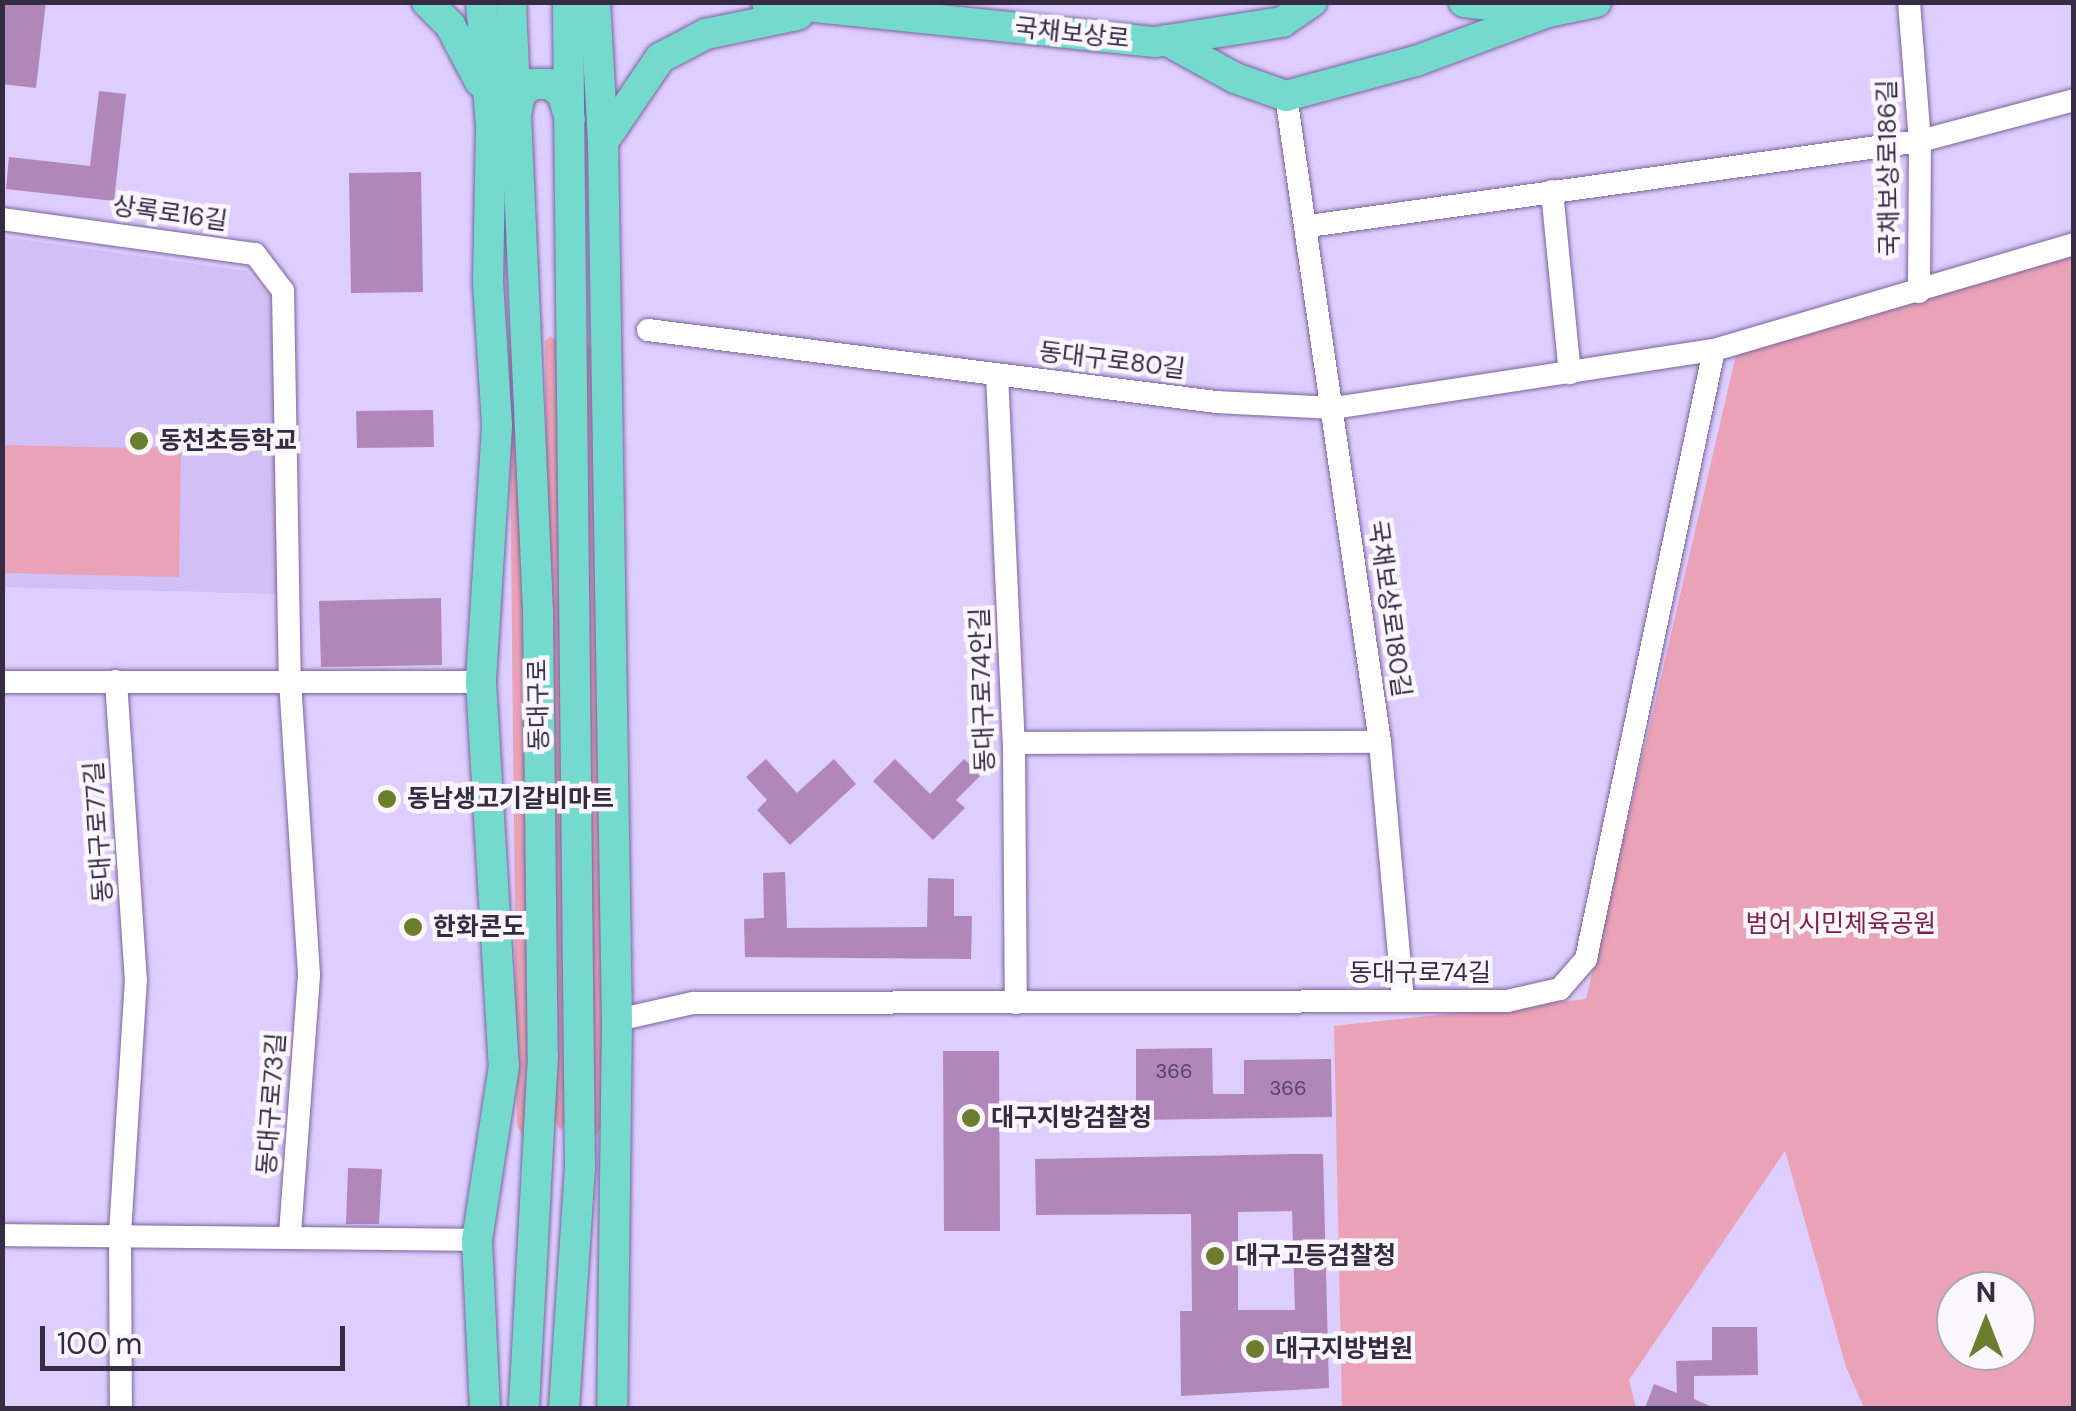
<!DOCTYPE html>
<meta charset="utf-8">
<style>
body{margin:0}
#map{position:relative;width:2076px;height:1411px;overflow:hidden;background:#decdff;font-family:"DM Sans","Noto Sans KR",sans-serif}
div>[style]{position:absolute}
.built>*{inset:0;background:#d2bff5}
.green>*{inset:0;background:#eaa2b7}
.building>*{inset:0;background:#b187ba}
.roads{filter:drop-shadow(0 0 2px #79659c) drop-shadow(0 0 2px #79659c)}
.minor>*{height:22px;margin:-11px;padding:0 11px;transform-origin:11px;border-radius:11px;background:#fff}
.major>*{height:30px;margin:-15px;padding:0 15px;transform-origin:15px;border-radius:15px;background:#73dacd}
.dots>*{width:28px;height:28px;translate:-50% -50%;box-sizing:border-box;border:5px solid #f9f7fd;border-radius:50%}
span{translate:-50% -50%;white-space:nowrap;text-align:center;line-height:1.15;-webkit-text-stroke:9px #f9f7fd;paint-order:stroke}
.number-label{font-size:20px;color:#544362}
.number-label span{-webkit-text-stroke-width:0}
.street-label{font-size:25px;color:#352c44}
.poi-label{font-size:25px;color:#352c44;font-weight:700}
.left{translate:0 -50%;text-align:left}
.park-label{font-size:25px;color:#801f47}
.frame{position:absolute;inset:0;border:5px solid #352c44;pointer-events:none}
.north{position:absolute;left:1936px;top:1271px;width:100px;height:100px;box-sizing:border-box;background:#f9f7fd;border:2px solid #aba6b3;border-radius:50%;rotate:0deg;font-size:28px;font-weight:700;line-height:40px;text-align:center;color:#352c44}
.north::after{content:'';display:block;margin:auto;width:35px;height:45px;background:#6c7e2d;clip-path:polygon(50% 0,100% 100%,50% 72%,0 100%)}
.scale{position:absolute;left:40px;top:1326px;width:305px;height:45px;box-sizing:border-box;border:5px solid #352c44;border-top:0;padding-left:12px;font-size:30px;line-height:35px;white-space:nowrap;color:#352c44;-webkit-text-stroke:8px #f9f7fd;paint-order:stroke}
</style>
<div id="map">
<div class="built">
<i style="clip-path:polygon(3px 237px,246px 271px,270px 296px,283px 594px,3px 587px)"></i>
</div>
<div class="green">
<i style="clip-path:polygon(evenodd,2073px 255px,2073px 1408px,1864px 1408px,1846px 1367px,1785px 1151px,1629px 1380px,1636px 1408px,1342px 1408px,1334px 1026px,1586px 999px,1736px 355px,2073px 255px,1956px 1291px,2016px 1291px,2016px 1351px,1956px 1351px,1956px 1291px)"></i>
<i style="clip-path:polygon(551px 336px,557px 342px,569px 1119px,560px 1130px,554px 1118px,545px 341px)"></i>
<i style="clip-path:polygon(586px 342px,592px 348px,603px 1125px,595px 1136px,588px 1124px)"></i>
<i style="clip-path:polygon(515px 344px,521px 350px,533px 1127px,524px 1138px,517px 1126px,509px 349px)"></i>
<i style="clip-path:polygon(3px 445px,181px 449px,179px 577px,3px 573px)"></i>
</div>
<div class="building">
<i style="clip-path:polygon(2px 2px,46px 2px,36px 88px,2px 84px)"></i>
<i style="clip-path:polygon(99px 91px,126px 94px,114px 201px,6px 189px,9px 157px,90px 166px)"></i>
<i style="clip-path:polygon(421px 172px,423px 292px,351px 293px,349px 173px)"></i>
<i style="clip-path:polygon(433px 410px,434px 447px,357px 448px,356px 411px)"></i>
<i style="clip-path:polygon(441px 598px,442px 665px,321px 667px,319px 601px)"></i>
<i style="clip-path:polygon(766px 759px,797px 793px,834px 759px,856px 784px,790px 845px,757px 810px,767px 800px,746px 777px)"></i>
<i style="clip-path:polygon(895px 759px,930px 794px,964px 759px,981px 775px,956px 800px,965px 808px,933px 840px,873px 781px)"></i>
<i style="clip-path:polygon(785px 872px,787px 928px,927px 927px,928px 878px,954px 879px,954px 916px,972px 916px,971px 959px,745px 957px,744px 919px,764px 918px,763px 873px)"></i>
<i style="clip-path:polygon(1212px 1048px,1213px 1094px,1244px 1094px,1244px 1060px,1331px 1059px,1332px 1117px,1136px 1120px,1136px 1049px)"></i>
<i style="clip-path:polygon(943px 1051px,999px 1051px,1000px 1231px,944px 1231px)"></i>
<i style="clip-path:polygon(evenodd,1292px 1154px,1323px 1154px,1329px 1388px,1181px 1396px,1180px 1311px,1192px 1311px,1191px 1214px,1036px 1215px,1035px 1159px,1292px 1154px,1292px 1211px,1295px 1310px,1238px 1310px,1238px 1212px,1292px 1211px)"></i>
<i style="clip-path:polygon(348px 1168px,382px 1169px,379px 1224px,346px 1224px)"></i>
<i style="clip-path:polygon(1712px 1327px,1757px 1327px,1758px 1375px,1694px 1376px,1694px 1399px,1714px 1408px,1645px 1408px,1654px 1384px,1677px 1393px,1676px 1361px,1712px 1360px)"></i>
</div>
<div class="roads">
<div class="minor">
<i style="left:1909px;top:2px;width:139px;rotate:85.5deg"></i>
<i style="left:1920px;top:141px;width:151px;rotate:90.4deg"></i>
<i style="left:1286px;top:96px;width:653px;rotate:81.72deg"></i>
<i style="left:1380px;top:742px;width:259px;rotate:84.9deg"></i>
<i style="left:1552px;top:191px;width:183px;rotate:84.4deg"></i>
<i style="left:2px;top:219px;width:255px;rotate:7.9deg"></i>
<i style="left:255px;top:254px;width:46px;rotate:52.9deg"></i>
<i style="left:283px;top:291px;width:390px;rotate:89deg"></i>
<i style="left:290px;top:681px;width:295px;rotate:86.3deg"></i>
<i style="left:309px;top:975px;width:262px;rotate:94.2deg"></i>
<i style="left:1309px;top:226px;width:617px;rotate:-7.92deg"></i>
<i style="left:1920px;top:141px;width:159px;rotate:-14.9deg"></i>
<i style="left:648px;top:330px;width:573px;rotate:7.22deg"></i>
<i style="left:1216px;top:402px;width:118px;rotate:2.9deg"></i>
<i style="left:1334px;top:408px;width:384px;rotate:-8.7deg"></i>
<i style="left:1714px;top:350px;width:375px;rotate:-16.4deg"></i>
<i style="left:997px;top:374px;width:369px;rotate:87.4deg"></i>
<i style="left:1014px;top:743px;width:260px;rotate:89.6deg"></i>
<i style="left:116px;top:681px;width:299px;rotate:86.2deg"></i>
<i style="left:136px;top:979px;width:256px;rotate:93.6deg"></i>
<i style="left:120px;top:1235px;width:173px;rotate:89.7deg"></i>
<i style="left:2px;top:682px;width:479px"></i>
<i style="left:1014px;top:743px;width:366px;rotate:-0.2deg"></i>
<i style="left:617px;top:1020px;width:78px;rotate:-12.6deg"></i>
<i style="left:693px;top:1003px;width:814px;rotate:-0.14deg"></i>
<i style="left:1507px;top:1001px;width:54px;rotate:-12.8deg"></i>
<i style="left:1560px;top:989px;width:40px;rotate:-49deg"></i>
<i style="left:1586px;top:959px;width:622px;rotate:-78.13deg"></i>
<i style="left:2px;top:1235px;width:475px;rotate:0.6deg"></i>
</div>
<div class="major">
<i style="left:427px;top:2px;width:33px;rotate:45deg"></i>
<i style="left:450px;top:25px;width:64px;rotate:62.2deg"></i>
<i style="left:481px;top:2px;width:125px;rotate:85.4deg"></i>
<i style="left:491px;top:127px;width:155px;rotate:91.1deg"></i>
<i style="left:488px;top:282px;width:144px;rotate:86.4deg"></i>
<i style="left:497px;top:426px;width:256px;rotate:93.6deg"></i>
<i style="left:481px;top:682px;width:385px;rotate:86.6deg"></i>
<i style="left:504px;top:1066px;width:176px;rotate:98.8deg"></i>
<i style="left:477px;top:1240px;width:168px;rotate:87.3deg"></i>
<i style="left:511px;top:2px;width:609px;rotate:87.46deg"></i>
<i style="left:538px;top:610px;width:445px;rotate:89.4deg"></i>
<i style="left:543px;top:1055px;width:354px;rotate:93.1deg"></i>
<i style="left:595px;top:2px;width:139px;rotate:86.7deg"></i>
<i style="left:603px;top:141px;width:879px;rotate:89.09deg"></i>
<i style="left:617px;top:1020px;width:388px;rotate:90.7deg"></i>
<i style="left:767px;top:2px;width:390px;rotate:5.9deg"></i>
<i style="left:1155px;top:42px;width:129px;rotate:-8.9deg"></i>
<i style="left:1282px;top:22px;width:36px;rotate:-34deg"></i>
<i style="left:1464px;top:2px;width:85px;rotate:6.8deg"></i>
<i style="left:1548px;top:12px;width:49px;rotate:-11.8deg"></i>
<i style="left:1166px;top:40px;width:79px;rotate:28.8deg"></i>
<i style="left:1235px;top:78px;width:54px;rotate:19.4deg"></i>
<i style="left:1286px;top:96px;width:135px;rotate:-15.1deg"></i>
<i style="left:1416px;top:61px;width:141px;rotate:-20.4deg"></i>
<i style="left:517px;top:110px;width:16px;rotate:-79deg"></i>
<i style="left:520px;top:94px;width:16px;rotate:-38deg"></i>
<i style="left:533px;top:84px;width:16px"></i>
<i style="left:549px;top:84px;width:16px;rotate:35deg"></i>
<i style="left:562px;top:93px;width:27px;rotate:73deg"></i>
<i style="left:605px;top:139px;width:98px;rotate:-55.8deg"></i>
<i style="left:660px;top:58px;width:52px;rotate:-27.6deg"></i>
<i style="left:706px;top:34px;width:94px;rotate:-11.7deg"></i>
<i style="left:564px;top:1408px;width:240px;rotate:-86.2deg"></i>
<i style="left:580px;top:1169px;width:1167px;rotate:-90.59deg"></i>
</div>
</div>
<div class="dots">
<i style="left:139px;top:441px;background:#6c7e2d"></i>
<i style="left:387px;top:799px;background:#6c7e2d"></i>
<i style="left:413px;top:927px;background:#6c7e2d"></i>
<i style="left:971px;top:1118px;background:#6c7e2d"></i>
<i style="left:1215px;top:1256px;background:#6c7e2d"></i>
<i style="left:1255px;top:1349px;background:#6c7e2d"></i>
</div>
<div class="number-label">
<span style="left:1174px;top:1071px">366</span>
<span style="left:1288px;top:1088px">366</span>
</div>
<div class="street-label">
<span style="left:1072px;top:34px;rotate:6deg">국채보상로</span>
<span style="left:1889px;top:168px;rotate:-91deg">국채보상로186길</span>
<span style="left:170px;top:214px;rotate:8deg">상록로16길</span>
<span style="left:1112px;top:361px;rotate:7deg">동대구로80길</span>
<span style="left:1389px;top:609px;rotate:82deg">국채보상로180길</span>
<span style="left:983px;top:690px;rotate:-92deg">동대구로74안길</span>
<span style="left:539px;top:705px;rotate:-91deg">동대구로</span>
<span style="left:99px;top:832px;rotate:-94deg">동대구로77길</span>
<span style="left:1420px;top:973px">동대구로74길</span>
<span style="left:272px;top:1104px;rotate:-86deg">동대구로73길</span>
</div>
<div class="poi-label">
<span class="left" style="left:159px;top:441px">동천초등학교</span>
<span class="left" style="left:407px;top:799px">동남생고기갈비마트</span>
<span class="left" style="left:433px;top:927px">한화콘도</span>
<span class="left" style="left:991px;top:1118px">대구지방검찰청</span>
<span class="left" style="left:1235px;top:1256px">대구고등검찰청</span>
<span class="left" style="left:1275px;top:1349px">대구지방법원</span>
</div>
<div class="park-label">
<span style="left:1841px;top:924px">범어 시민체육공원</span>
</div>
<div class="frame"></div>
<div class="north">N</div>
<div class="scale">100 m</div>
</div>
